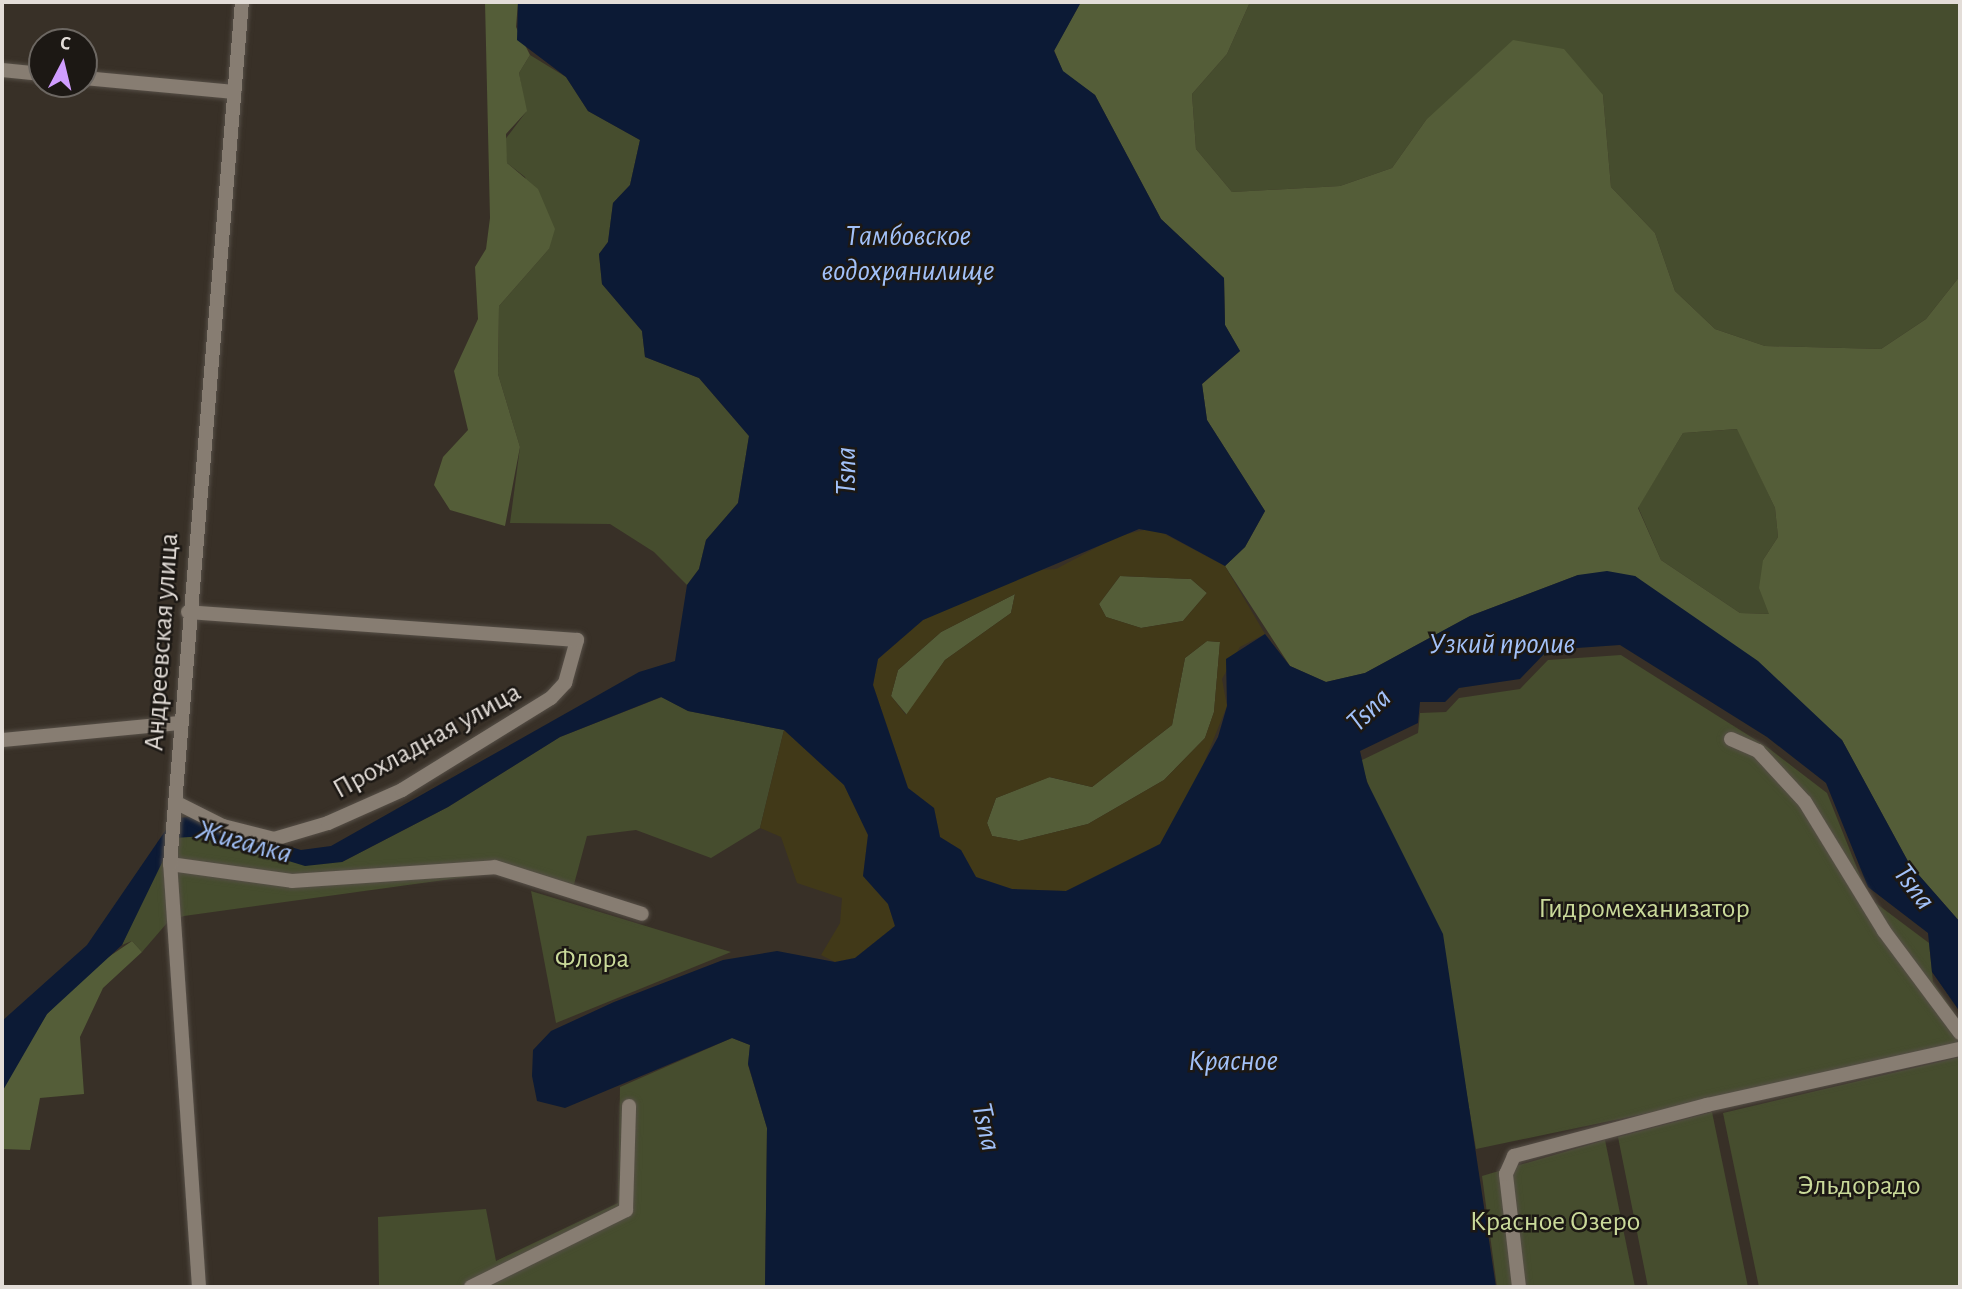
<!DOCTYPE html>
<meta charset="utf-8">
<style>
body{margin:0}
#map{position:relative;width:1962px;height:1289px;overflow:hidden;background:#383027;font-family:"Alegreya Sans",sans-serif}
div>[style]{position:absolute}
.green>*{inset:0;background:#464d2e}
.forest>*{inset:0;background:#545d38}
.sand>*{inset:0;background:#413918}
.water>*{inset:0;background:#0c1a35}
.roads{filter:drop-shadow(0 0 2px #564f47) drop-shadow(0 0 2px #564f47)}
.minor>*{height:14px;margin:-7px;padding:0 7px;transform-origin:7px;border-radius:7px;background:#877d72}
span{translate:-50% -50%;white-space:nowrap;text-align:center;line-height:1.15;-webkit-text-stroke:5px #1c1814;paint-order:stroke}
.street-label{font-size:28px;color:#e3ddd8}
.park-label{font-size:28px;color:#cada9a}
.water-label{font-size:30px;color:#a2c1f9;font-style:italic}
.frame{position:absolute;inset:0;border:4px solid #e3ddd8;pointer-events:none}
.north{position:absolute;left:28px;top:28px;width:70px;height:70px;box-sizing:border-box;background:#1c1814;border:2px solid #6c6762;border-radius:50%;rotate:7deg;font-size:19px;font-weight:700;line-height:28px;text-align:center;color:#e3ddd8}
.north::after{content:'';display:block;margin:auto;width:24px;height:32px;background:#d09dff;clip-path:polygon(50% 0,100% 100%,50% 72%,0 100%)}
</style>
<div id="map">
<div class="green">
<i style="clip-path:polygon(1250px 2px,1960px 2px,1960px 276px,1926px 319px,1881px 349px,1765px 346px,1715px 329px,1675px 291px,1655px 233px,1611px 187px,1603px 95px,1426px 120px,1392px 168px,1340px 186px,1232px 192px,1196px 149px,1192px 94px,1227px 54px)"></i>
<i style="clip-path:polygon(530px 55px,566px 77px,588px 111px,640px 140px,630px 185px,613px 203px,608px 242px,599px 254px,602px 284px,642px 331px,645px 357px,699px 378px,749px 436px,738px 503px,706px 540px,699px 569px,687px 585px,654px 552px,610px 524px,510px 523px,520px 447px,498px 374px,499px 306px,549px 249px,525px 177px,507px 163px,504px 141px,526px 112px,519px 73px)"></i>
<i style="clip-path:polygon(1738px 429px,1775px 508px,1778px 537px,1763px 560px,1770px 614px,1740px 613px,1661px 560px,1638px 507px,1683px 433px)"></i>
<i style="clip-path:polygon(1621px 655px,1767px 747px,1827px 793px,1869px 898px,1929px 943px,1933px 982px,1960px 1021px,1960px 1048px,1476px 1149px,1457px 1036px,1360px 761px,1418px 733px,1420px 713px,1446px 712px,1459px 698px,1520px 689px,1548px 660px)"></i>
<i style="clip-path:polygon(662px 697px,688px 711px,784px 730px,760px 828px,711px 858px,636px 830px,587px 836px,573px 888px,502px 872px,184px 916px,167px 923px,142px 952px,132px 941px,122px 945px,151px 878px,174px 838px,185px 833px,342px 862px,448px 807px,560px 737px)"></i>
<i style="clip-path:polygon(531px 891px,731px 952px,556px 1023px)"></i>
<i style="clip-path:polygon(732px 1038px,750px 1045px,748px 1065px,767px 1128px,765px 1287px,379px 1287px,378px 1217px,486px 1209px,496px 1261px,618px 1203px,620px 1087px)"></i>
<i style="clip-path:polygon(1960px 1057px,1960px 1287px,1759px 1287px,1723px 1113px)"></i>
<i style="clip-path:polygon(1712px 1112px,1748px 1287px,1648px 1287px,1618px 1137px)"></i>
<i style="clip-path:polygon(1605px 1140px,1635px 1287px,1497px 1287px,1482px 1176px)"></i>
</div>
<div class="forest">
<i style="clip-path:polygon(485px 2px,518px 2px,516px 27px,530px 55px,519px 73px,527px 111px,506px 134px,507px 163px,538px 189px,555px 229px,549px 249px,499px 306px,498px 374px,520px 447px,505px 526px,450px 510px,434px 485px,443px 457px,468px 430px,454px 371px,478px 319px,475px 267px,486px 249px,490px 218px)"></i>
<i style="clip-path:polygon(evenodd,1081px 2px,1250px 2px,1227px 54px,1192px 94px,1196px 149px,1232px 192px,1340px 186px,1392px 168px,1426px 120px,1513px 40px,1564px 49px,1603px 95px,1611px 187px,1655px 233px,1675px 291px,1715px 329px,1765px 346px,1881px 349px,1926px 319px,1960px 276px,1960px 922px,1910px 865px,1842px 740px,1635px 576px,1578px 575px,1470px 616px,1365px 673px,1326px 682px,1290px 666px,1225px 566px,1245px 547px,1265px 511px,1207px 420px,1202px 384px,1240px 351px,1225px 325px,1224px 278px,1161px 219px,1095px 95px,1063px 72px,1054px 50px,1081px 2px,1737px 429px,1775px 508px,1778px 537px,1763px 560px,1759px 588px,1769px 614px,1740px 613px,1661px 560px,1638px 508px,1683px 433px,1737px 429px)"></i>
<i style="clip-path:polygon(1120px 576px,1191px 579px,1207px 593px,1183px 621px,1141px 628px,1106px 617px,1099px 604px)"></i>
<i style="clip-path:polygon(1015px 594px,1011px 613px,945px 660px,907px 715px,891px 696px,898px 670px,941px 632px)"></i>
<i style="clip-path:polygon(1207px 641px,1220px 642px,1214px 712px,1205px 738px,1164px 780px,1088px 824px,1019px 841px,992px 836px,987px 823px,996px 798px,1049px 777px,1092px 787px,1172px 725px,1185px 658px)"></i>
<i style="clip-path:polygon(132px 941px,142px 952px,103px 988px,80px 1037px,84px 1094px,40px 1098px,30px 1150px,2px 1149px,2px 1092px,13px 1068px,47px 1014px,88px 971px)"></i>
</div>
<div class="sand">
<i style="clip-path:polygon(evenodd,1153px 528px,1225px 566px,1265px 634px,1240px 647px,1222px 679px,1227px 706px,1200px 773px,1160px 844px,1105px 875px,1066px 891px,1012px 889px,976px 877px,961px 850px,940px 837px,934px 808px,908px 788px,873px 685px,878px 659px,923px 620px,986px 589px,1035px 570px,1056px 569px,1118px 536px,1153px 528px,1120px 576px,1191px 579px,1207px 593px,1183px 621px,1141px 628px,1106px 617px,1099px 604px,1120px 576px,1153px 528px,1015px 594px,1011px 613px,945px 660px,906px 715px,891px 696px,898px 670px,941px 632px,1015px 594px,1153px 528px,1207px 641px,1220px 642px,1214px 712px,1205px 738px,1164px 780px,1088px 824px,1019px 841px,992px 836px,987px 823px,996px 798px,1050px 777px,1092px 787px,1172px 725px,1185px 658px,1207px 641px)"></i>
<i style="clip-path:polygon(784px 730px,844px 785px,868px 835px,863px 876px,888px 904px,895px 926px,855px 958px,835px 962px,821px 955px,840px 923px,842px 898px,797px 883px,781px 837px,760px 828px)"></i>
</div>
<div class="water">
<i style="clip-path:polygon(518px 2px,1081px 2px,1054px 51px,1063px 71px,1095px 95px,1161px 219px,1224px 278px,1225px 325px,1240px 351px,1202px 384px,1207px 420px,1265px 511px,1245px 547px,1225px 566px,1166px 534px,1139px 529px,923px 620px,878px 659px,873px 685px,908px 788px,934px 808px,940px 837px,961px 850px,976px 877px,1012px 889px,1066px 891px,1160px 844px,1218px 737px,1227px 706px,1226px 659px,1265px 634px,1290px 666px,1326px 682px,1365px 673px,1470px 616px,1578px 575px,1607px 571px,1635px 576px,1758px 661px,1842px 740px,1910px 865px,1960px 922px,1960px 1012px,1932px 972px,1928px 933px,1868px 887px,1826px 783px,1767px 737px,1620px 645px,1548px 650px,1520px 679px,1459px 688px,1445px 702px,1420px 702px,1418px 723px,1360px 751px,1367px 782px,1443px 934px,1496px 1287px,765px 1287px,767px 1128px,748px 1064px,750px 1045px,732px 1038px,565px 1108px,537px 1101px,532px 1076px,533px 1050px,551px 1031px,614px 1002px,723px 960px,777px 951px,835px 962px,855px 958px,895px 926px,888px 904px,863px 876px,868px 835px,844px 785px,784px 730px,688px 711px,661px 697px,560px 737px,448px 807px,342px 862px,305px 866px,206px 836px,174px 838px,122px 945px,47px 1014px,2px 1092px,2px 1021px,87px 945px,174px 818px,190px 817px,301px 850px,331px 846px,639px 672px,675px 661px,687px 585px,699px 569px,706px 540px,738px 503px,749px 436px,699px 378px,645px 357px,642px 331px,602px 284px,599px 254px,608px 242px,613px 203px,630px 185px,640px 140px,588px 111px,566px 77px,517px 40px)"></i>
</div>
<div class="roads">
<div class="minor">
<i style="left:2px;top:70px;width:40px;rotate:5.7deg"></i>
<i style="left:84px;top:78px;width:151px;rotate:5.3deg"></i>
<i style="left:1731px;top:739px;width:30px;rotate:24deg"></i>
<i style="left:1758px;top:751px;width:69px;rotate:47.3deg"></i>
<i style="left:1805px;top:802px;width:151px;rotate:58.5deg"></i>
<i style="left:1884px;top:931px;width:127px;rotate:53.3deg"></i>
<i style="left:2px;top:740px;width:179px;rotate:-5.5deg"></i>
<i style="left:175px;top:802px;width:54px;rotate:26.6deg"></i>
<i style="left:223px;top:826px;width:53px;rotate:14.3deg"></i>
<i style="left:274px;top:839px;width:56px;rotate:-16.5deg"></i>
<i style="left:328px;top:823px;width:81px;rotate:-24deg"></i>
<i style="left:402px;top:790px;width:175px;rotate:-31.7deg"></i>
<i style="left:551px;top:698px;width:21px;rotate:-47deg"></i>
<i style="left:565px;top:683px;width:45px;rotate:-74.4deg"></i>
<i style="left:577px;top:640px;width:390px;rotate:-175.9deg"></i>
<i style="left:170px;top:864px;width:123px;rotate:7.9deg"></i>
<i style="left:292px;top:881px;width:203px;rotate:-3.9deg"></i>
<i style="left:495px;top:867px;width:154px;rotate:17.7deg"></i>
<i style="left:199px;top:1287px;width:424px;rotate:-93.9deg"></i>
<i style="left:170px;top:864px;width:865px;rotate:-85.23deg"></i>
<i style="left:471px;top:1287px;width:173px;rotate:-26.4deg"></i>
<i style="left:626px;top:1210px;width:104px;rotate:-88.3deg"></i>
<i style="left:1519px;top:1287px;width:114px;rotate:-96.6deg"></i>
<i style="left:1506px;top:1174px;width:20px;rotate:-66deg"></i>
<i style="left:1514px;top:1156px;width:200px;rotate:-14.8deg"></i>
<i style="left:1707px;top:1105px;width:259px;rotate:-12.5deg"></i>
</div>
</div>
<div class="street-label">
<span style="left:162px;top:642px;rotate:-86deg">Андреевская улица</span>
<span style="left:427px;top:741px;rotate:-29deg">Прохладная улица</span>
</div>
<div class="park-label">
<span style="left:1644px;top:909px">Гидромеханизатор</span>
<span style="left:592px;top:959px">Флора</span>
<span style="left:1859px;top:1186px">Эльдорадо</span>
<span style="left:1555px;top:1222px">Красное Озеро</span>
</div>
<div class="water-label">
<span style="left:908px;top:253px">Тамбовское<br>водохранилище</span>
<span style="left:846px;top:471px;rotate:-90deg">Tsna</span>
<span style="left:1502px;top:644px">Узкий пролив</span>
<span style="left:1369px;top:710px;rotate:-44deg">Tsna</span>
<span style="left:244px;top:842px;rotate:15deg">Жигалка</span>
<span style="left:1914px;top:887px;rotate:53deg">Tsna</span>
<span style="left:1233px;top:1061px">Красное</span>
<span style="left:986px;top:1127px;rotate:77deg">Tsna</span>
</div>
<div class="frame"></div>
<div class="north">С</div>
</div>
